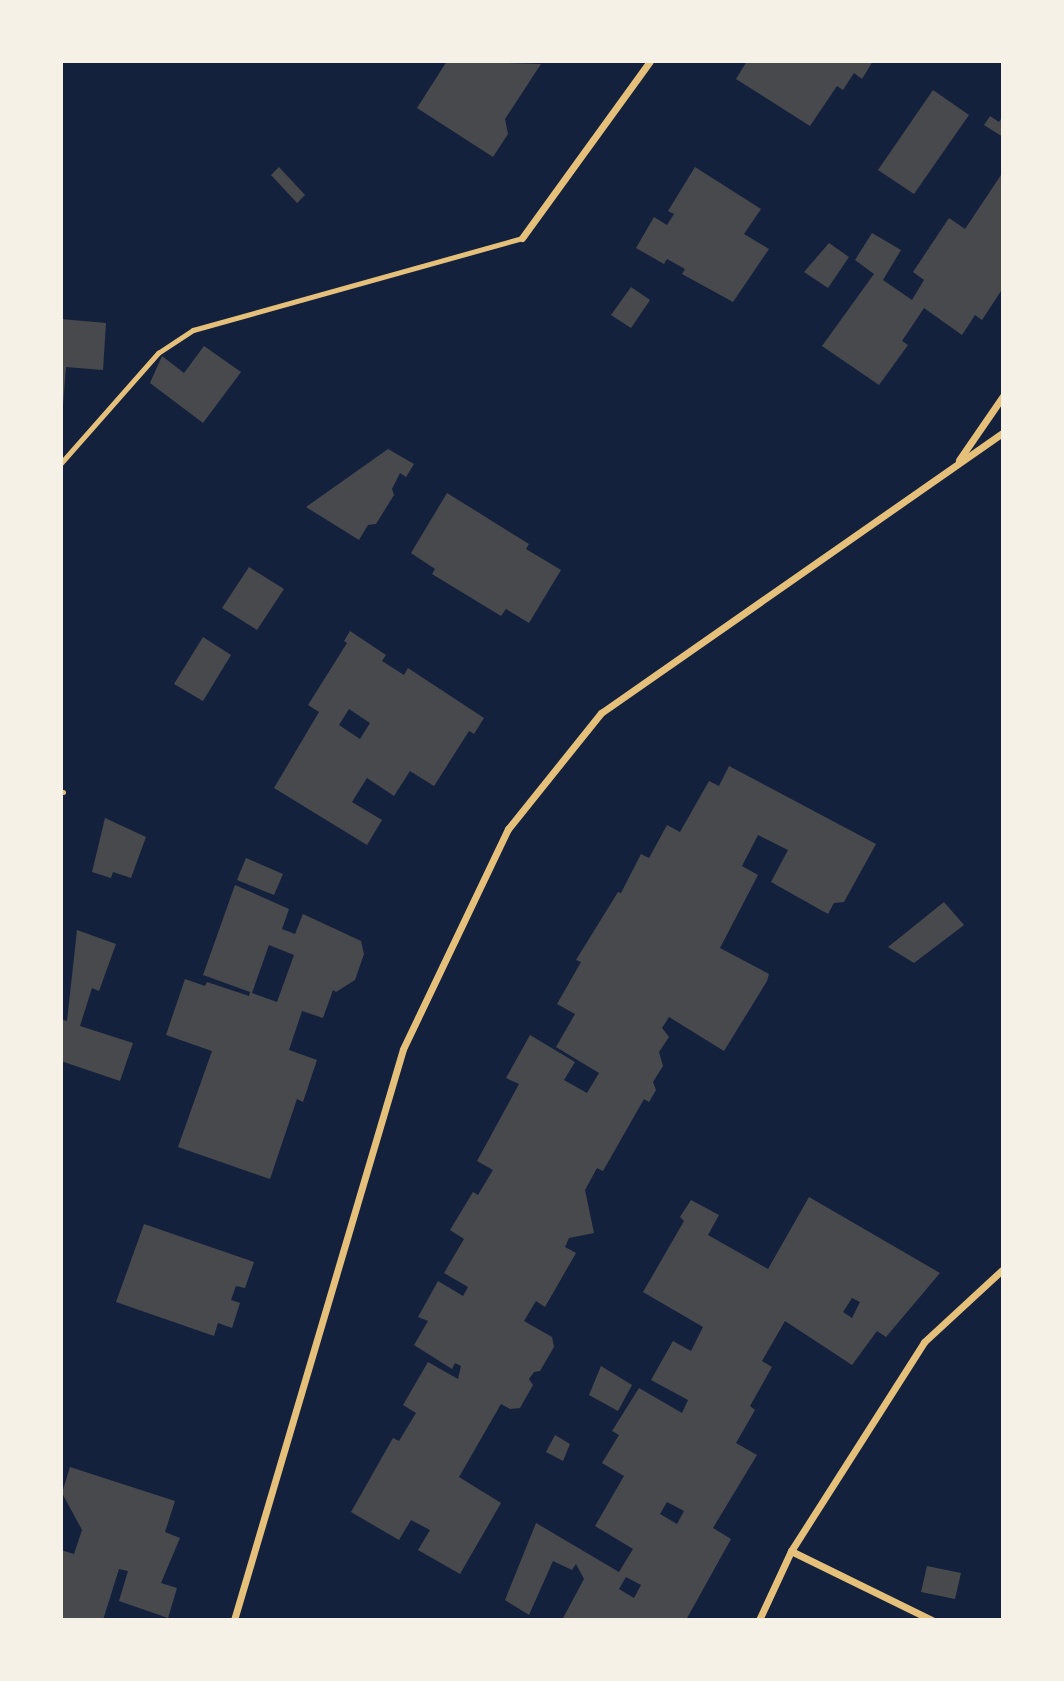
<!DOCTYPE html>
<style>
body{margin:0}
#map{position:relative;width:1064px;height:1681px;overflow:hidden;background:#14213d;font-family:"Exo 2",sans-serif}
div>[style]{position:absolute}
.building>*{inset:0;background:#48494c}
.service>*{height:5px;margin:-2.5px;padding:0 2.5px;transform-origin:2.5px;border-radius:2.5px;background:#e5c07b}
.minor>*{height:7px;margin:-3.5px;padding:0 3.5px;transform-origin:3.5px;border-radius:3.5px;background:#e5c07b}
span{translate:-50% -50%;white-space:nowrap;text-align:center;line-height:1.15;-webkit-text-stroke:7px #f6f1e7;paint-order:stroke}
.frame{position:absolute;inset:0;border:63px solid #f6f1e7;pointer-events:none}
</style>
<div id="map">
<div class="building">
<i style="clip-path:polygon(447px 61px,541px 64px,505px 119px,508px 134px,493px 157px,417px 108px)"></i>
<i style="clip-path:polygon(747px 61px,873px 61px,862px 79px,854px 73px,843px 90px,837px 86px,810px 126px,736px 79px)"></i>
<i style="clip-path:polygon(933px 90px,969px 115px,914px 194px,878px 170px)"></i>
<i style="clip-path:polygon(990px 116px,999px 122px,1003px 116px,1003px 137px,984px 125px)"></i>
<i style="clip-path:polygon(279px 167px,305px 195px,297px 203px,271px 175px)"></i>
<i style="clip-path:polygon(695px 167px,761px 209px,744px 234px,769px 249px,733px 302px,682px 274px,685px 269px,667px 259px,664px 264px,636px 248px,654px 217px,667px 225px,674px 214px,668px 211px)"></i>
<i style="clip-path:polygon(1003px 172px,1003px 288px,982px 320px,975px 315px,962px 335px,924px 308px,902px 341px,908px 345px,879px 385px,822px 346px,874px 274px,855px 260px,872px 233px,901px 250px,883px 280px,912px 300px,924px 280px,913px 272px,949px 218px,965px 229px)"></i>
<i style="clip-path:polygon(829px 243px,849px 257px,828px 288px,804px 272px)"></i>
<i style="clip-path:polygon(631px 287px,650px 300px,631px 328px,611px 315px)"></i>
<i style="clip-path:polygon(61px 319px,106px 323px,103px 370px,66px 367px,63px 405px)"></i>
<i style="clip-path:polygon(204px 346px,241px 372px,203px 423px,150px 383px,162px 356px,184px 373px)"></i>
<i style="clip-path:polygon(388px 449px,414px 464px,406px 477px,400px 473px,392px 489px,394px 495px,376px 524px,368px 525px,359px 540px,306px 507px)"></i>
<i style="clip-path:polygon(447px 493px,529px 544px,526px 549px,561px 570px,529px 623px,506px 609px,501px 616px,432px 574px,435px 569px,411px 553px)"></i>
<i style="clip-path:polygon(249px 567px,284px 589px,257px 630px,222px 608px)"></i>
<i style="clip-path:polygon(evenodd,350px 631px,386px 655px,382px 661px,404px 675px,408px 668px,484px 718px,474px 734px,469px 731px,434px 786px,410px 771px,394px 796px,367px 778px,352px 802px,382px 820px,367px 845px,274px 788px,319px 712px,308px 705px,347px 643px,344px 641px,350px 631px,349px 709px,370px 723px,360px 739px,339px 725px,349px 709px)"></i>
<i style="clip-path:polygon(203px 637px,231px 655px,203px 701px,174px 684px)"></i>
<i style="clip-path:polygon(729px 766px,876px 844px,844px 902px,834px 903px,828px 914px,771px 882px,788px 850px,758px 835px,742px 866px,758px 875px,720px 948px,769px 974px,767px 981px,724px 1051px,669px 1017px,662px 1028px,669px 1037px,659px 1052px,663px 1066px,653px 1082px,656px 1090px,649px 1102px,644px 1099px,603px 1171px,597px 1168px,585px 1190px,594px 1233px,569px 1238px,565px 1247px,576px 1253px,545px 1307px,536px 1301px,524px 1321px,552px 1337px,554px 1347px,540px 1371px,534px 1372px,529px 1379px,533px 1385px,520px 1408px,510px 1409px,501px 1404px,459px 1477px,501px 1503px,460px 1574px,418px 1550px,430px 1530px,411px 1520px,399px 1540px,351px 1512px,393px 1438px,399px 1441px,416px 1413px,403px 1405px,428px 1362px,458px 1379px,461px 1366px,455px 1363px,452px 1369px,414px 1345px,428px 1321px,418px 1317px,438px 1281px,463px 1296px,468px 1287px,444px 1273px,464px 1239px,450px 1230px,473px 1192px,478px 1195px,493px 1170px,477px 1161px,519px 1084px,506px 1078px,530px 1035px,575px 1062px,564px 1080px,587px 1093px,599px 1073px,556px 1047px,575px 1014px,557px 1004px,581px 962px,576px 960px,618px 892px,621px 893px,641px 854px,649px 858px,667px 825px,680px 832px,709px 781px,719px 786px)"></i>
<i style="clip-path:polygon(105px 818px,146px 837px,131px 878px,113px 872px,111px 878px,92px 872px)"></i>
<i style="clip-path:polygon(246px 858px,283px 874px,274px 895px,237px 880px)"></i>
<i style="clip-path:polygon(evenodd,235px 885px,289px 909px,282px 929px,295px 934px,303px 914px,361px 941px,364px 954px,355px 980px,336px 992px,333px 990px,323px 1018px,302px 1011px,289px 1050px,317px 1060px,303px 1102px,297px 1099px,270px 1179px,178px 1147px,212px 1051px,166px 1035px,185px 979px,205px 986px,207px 982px,249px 996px,250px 992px,203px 975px,235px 885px,269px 945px,294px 955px,277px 1002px,252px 993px,269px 945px)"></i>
<i style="clip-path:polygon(944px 902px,964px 925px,914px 963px,888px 947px)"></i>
<i style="clip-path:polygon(77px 930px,116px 944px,99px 991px,92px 988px,80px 1026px,133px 1043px,120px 1081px,61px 1061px,61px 1019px,67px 1021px)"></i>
<i style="clip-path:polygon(evenodd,809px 1197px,940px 1273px,886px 1337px,877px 1331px,852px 1365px,785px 1321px,762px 1361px,772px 1367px,750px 1406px,755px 1410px,736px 1443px,757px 1455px,713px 1528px,731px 1539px,686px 1620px,562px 1620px,584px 1579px,576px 1564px,572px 1570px,553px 1561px,529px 1615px,505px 1600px,536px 1523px,619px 1572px,633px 1549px,595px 1526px,624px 1476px,602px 1463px,619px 1435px,612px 1431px,639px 1388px,682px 1413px,688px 1400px,651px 1380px,673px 1341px,691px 1351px,703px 1327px,643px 1292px,684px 1221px,680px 1217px,691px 1200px,719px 1215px,708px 1235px,768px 1269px,809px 1197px,852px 1298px,860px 1302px,852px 1318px,843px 1312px,852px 1298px,809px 1197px,667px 1502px,684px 1511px,677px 1524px,660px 1514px,667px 1502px,809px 1197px,626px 1577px,641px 1585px,634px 1598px,619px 1589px,626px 1577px)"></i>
<i style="clip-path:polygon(144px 1224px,254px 1262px,245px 1288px,236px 1286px,231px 1300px,240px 1303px,232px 1328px,218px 1323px,214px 1336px,116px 1302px)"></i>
<i style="clip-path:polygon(601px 1366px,632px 1385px,618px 1411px,589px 1395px)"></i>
<i style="clip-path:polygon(555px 1435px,570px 1444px,563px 1461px,546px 1452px)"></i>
<i style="clip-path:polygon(70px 1467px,175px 1501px,165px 1532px,180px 1538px,161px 1583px,177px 1588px,168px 1618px,119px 1601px,128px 1571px,119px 1569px,103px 1620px,61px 1620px,61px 1550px,74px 1554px,82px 1530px,62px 1493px)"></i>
<i style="clip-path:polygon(927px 1566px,961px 1573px,955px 1599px,921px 1592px)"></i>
</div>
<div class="service">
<i style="left:61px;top:463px;width:147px;rotate:-48.6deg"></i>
<i style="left:158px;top:353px;width:42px;rotate:-33.3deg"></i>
<i style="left:193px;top:330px;width:342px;rotate:-15.6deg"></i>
<i style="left:61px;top:792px;width:2px"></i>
</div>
<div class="minor">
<i style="left:522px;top:238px;width:218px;rotate:-54.1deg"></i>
<i style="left:959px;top:460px;width:78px;rotate:-55.5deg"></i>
<i style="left:791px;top:1551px;width:157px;rotate:26.1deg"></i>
<i style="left:234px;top:1620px;width:595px;rotate:-73.51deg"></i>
<i style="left:403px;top:1049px;width:244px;rotate:-64.5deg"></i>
<i style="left:508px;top:829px;width:149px;rotate:-51.3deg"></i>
<i style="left:601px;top:713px;width:490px;rotate:-34.9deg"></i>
<i style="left:759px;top:1620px;width:76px;rotate:-65.1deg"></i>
<i style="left:791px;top:1551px;width:248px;rotate:-57.5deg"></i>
<i style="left:924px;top:1342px;width:108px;rotate:-42.7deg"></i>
</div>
<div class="frame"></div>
</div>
